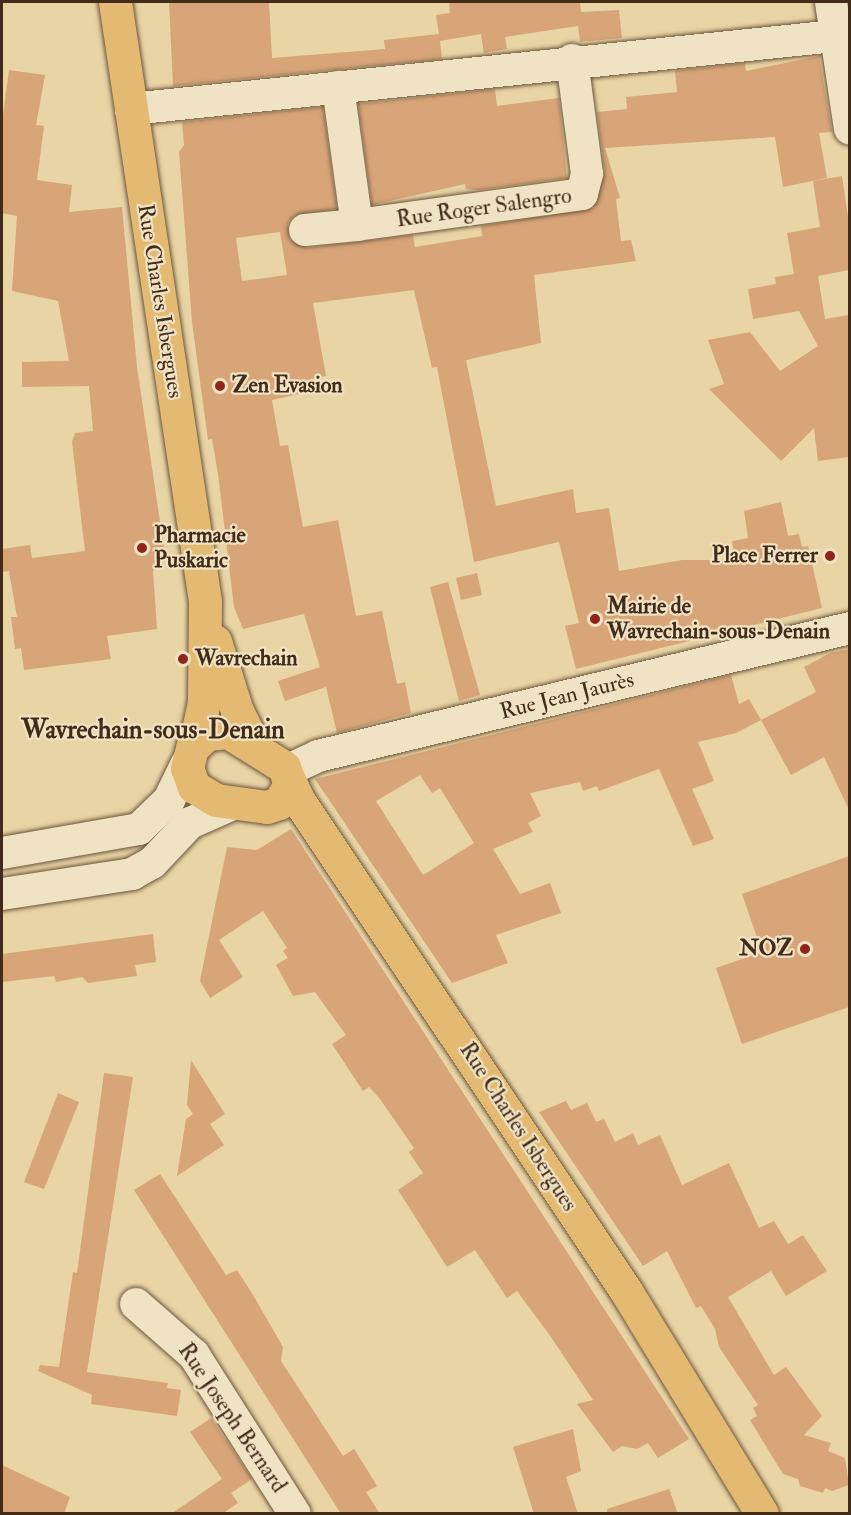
<!DOCTYPE html>
<meta charset="utf-8">
<style>
body{margin:0}
#map{position:relative;width:851px;height:1515px;overflow:hidden;background:#e8d4a5;font-family:"IM FELL Double Pica",serif}
div>[style]{position:absolute}
.building>*{inset:0;background:#d8a578}
.roads{filter:drop-shadow(0 0 2px #6c553c) drop-shadow(0 0 2px #6c553c)}
.minor>*{height:32px;margin:-16px;padding:0 16px;transform-origin:16px;border-radius:16px;background:#f0e3c4}
.major>*{height:33px;margin:-16.5px;padding:0 16.5px;transform-origin:16.5px;border-radius:16.5px;background:#e4ba72}
.dots>*{width:16px;height:16px;translate:-50% -50%;box-sizing:border-box;border:3px solid #f0e3c4;border-radius:50%}
span{translate:-50% -50%;white-space:nowrap;text-align:center;line-height:1.15;-webkit-text-stroke:4.5px #f0e3c4;paint-order:stroke}
.street-label{font-size:22px;color:#432b19}
.poi-label{font-size:22px;color:#432b19;font-weight:700}
.left{translate:0 -50%;text-align:left}
.right{translate:-100% -50%;text-align:right}
.quarter-label{font-size:26px;color:#432b19;font-weight:700}
.frame{position:absolute;inset:0;border:3px solid #432b19;pointer-events:none}
</style>
<div id="map">
<div class="building">
<i style="clip-path:polygon(169px 2px,269px 2px,272px 58px,385px 49px,384px 40px,439px 34px,436px 15px,450px 13px,449px 2px,580px 2px,581px 12px,619px 10px,622px 38px,580px 42px,578px 26px,505px 37px,507px 49px,484px 53px,481px 34px,440px 41px,442px 59px,173px 86px)"></i>
<i style="clip-path:polygon(evenodd,819px 56px,832px 132px,819px 133px,827px 178px,783px 187px,775px 137px,605px 148px,620px 198px,616px 199px,621px 241px,631px 240px,636px 261px,534px 275px,541px 343px,466px 360px,496px 506px,573px 489px,576px 513px,609px 508px,619px 571px,682px 560px,735px 560px,732px 541px,748px 538px,744px 511px,781px 502px,788px 536px,799px 534px,802px 547px,808px 546px,822px 608px,576px 669px,565px 626px,579px 623px,559px 542px,474px 562px,437px 367px,432px 368px,414px 290px,313px 303px,326px 376px,313px 378px,316px 390px,272px 400px,280px 446px,288px 445px,303px 527px,338px 520px,356px 616px,382px 611px,397px 684px,405px 682px,411px 713px,337px 733px,326px 687px,285px 701px,278px 681px,320px 667px,304px 614px,243px 629px,234px 607px,218px 474px,212px 439px,208px 440px,192px 322px,179px 152px,184px 145px,182px 122px,323px 107px,337px 209px,295px 215px,288px 223px,290px 240px,307px 248px,413px 235px,415px 247px,482px 236px,481px 226px,593px 208px,605px 172px,597px 112px,627px 109px,626px 97px,677px 92px,675px 71px,745px 63px,746px 71px,819px 56px,280px 232px,287px 275px,242px 281px,236px 238px,280px 232px)"></i>
<i style="clip-path:polygon(9px 70px,45px 75px,36px 125px,44px 126px,37px 180px,72px 185px,69px 212px,122px 207px,137px 367px,165px 555px,153px 571px,157px 629px,107px 636px,111px 659px,24px 670px,21px 648px,15px 649px,11px 617px,17px 617px,9px 571px,2px 572px,2px 549px,30px 545px,32px 558px,85px 551px,72px 442px,75px 433px,93px 431px,89px 386px,22px 387px,22px 362px,69px 361px,58px 301px,12px 291px,17px 216px,2px 213px,2px 122px)"></i>
<i style="clip-path:polygon(495px 89px,497px 106px,559px 98px,567px 178px,478px 190px,466px 189px,465px 184px,372px 205px,358px 104px)"></i>
<i style="clip-path:polygon(842px 176px,849px 224px,849px 270px,818px 276px,825px 319px,849px 315px,849px 457px,818px 461px,814px 428px,781px 461px,709px 389px,724px 384px,708px 340px,750px 332px,780px 371px,818px 346px,799px 311px,753px 319px,748px 289px,776px 284px,775px 277px,794px 274px,787px 233px,820px 227px,813px 181px)"></i>
<i style="clip-path:polygon(477px 573px,482px 595px,461px 600px,456px 578px)"></i>
<i style="clip-path:polygon(448px 582px,480px 695px,459px 701px,430px 587px)"></i>
<i style="clip-path:polygon(849px 649px,849px 810px,824px 757px,791px 775px,761px 720px,816px 692px,804px 667px,830px 653px)"></i>
<i style="clip-path:polygon(evenodd,731px 675px,739px 704px,749px 699px,761px 720px,736px 733px,698px 742px,714px 781px,692px 789px,714px 839px,693px 846px,659px 769px,599px 791px,597px 786px,583px 791px,580px 782px,530px 793px,541px 816px,528px 823px,533px 832px,493px 849px,520px 894px,550px 883px,561px 913px,496px 935px,508px 963px,452px 983px,315px 779px,731px 675px,420px 775px,432px 793px,440px 788px,474px 843px,423px 875px,376px 801px,420px 775px)"></i>
<i style="clip-path:polygon(291px 829px,689px 1439px,658px 1458px,648px 1443px,637px 1449px,622px 1446px,613px 1452px,577px 1404px,593px 1400px,551px 1337px,517px 1291px,507px 1298px,475px 1250px,447px 1267px,398px 1190px,423px 1173px,409px 1152px,414px 1148px,380px 1099px,369px 1087px,363px 1091px,332px 1044px,346px 1035px,315px 992px,293px 996px,276px 965px,288px 958px,283px 951px,287px 948px,263px 911px,219px 940px,243px 977px,210px 998px,200px 981px,227px 847px,257px 850px)"></i>
<i style="clip-path:polygon(849px 856px,849px 1007px,742px 1044px,716px 968px,762px 952px,742px 894px)"></i>
<i style="clip-path:polygon(153px 934px,156px 962px,135px 965px,137px 976px,88px 983px,82px 977px,56px 982px,54px 976px,2px 982px,2px 954px)"></i>
<i style="clip-path:polygon(191px 1060px,225px 1114px,210px 1124px,224px 1145px,177px 1176px,186px 1119px,193px 1114px,187px 1105px)"></i>
<i style="clip-path:polygon(104px 1073px,133px 1077px,87px 1372px,168px 1383px,167px 1388px,181px 1390px,177px 1416px,91px 1404px,92px 1395px,38px 1371px,40px 1365px,59px 1367px,73px 1272px,77px 1273px)"></i>
<i style="clip-path:polygon(58px 1093px,79px 1102px,44px 1189px,24px 1182px)"></i>
<i style="clip-path:polygon(566px 1101px,571px 1110px,587px 1103px,596px 1122px,604px 1119px,615px 1142px,633px 1133px,638px 1145px,660px 1135px,682px 1185px,729px 1163px,759px 1228px,774px 1221px,788px 1244px,803px 1235px,827px 1271px,786px 1296px,771px 1271px,728px 1297px,774px 1375px,786px 1367px,822px 1416px,804px 1435px,831px 1443px,828px 1451px,845px 1458px,849px 1485px,832px 1491px,825px 1488px,823px 1493px,800px 1486px,798px 1479px,783px 1474px,750px 1420px,757px 1416px,753px 1408px,758px 1405px,719px 1347px,715px 1329px,701px 1306px,696px 1308px,667px 1251px,643px 1266px,539px 1112px)"></i>
<i style="clip-path:polygon(160px 1174px,226px 1275px,237px 1270px,253px 1295px,283px 1347px,281px 1361px,343px 1456px,354px 1449px,368px 1471px,377px 1486px,366px 1492px,380px 1514px,341px 1514px,322px 1484px,134px 1190px)"></i>
<i style="clip-path:polygon(211px 1418px,252px 1479px,231px 1493px,225px 1484px,238px 1503px,222px 1514px,171px 1514px,222px 1479px,190px 1432px)"></i>
<i style="clip-path:polygon(573px 1429px,581px 1471px,566px 1477px,578px 1514px,534px 1514px,513px 1447px)"></i>
<i style="clip-path:polygon(2px 1465px,70px 1497px,64px 1514px,2px 1514px)"></i>
<i style="clip-path:polygon(669px 1489px,678px 1514px,607px 1514px,607px 1509px)"></i>
</div>
<div class="roads">
<div class="minor">
<i style="left:831px;top:2px;width:128px;rotate:81.5deg"></i>
<i style="left:338px;top:87px;width:139px;rotate:82.2deg"></i>
<i style="left:357px;top:225px;width:227px;rotate:-7.8deg"></i>
<i style="left:582px;top:194px;width:21px;rotate:-76deg"></i>
<i style="left:587px;top:174px;width:115px;rotate:-97.5deg"></i>
<i style="left:131px;top:109px;width:708px;rotate:-5.92deg"></i>
<i style="left:305px;top:230px;width:52px;rotate:-5.5deg"></i>
<i style="left:286px;top:771px;width:35px;rotate:-25deg"></i>
<i style="left:318px;top:756px;width:547px;rotate:-13.53deg"></i>
<i style="left:2px;top:853px;width:139px;rotate:-9.9deg"></i>
<i style="left:139px;top:829px;width:42px;rotate:-44deg"></i>
<i style="left:169px;top:800px;width:41px;rotate:-64.1deg"></i>
<i style="left:2px;top:894px;width:132px;rotate:-8.7deg"></i>
<i style="left:132px;top:874px;width:23px;rotate:-29deg"></i>
<i style="left:152px;top:863px;width:55px;rotate:-46.5deg"></i>
<i style="left:190px;top:823px;width:49px;rotate:-24deg"></i>
<i style="left:136px;top:1304px;width:77px;rotate:41.3deg"></i>
<i style="left:194px;top:1355px;width:188px;rotate:57.6deg"></i>
</div>
<div class="major">
<i style="left:115px;top:2px;width:606px;rotate:81.46deg"></i>
<i style="left:205px;top:601px;width:101px;rotate:90.6deg"></i>
<i style="left:204px;top:702px;width:43px;rotate:102.1deg"></i>
<i style="left:215px;top:641px;width:73px;rotate:72.6deg"></i>
<i style="left:237px;top:711px;width:40px;rotate:63.4deg"></i>
<i style="left:228px;top:732px;width:66px;rotate:32deg"></i>
<i style="left:284px;top:767px;width:18px;rotate:71deg"></i>
<i style="left:290px;top:784px;width:22px;rotate:120deg"></i>
<i style="left:279px;top:803px;width:13px;rotate:162deg"></i>
<i style="left:267px;top:807px;width:51px;rotate:-172.2deg"></i>
<i style="left:216px;top:800px;width:26px;rotate:-149deg"></i>
<i style="left:194px;top:787px;width:20px;rotate:-110deg"></i>
<i style="left:187px;top:768px;width:21px;rotate:-76deg"></i>
<i style="left:192px;top:748px;width:21px;rotate:-43deg"></i>
<i style="left:207px;top:734px;width:21px;rotate:-5deg"></i>
<i style="left:289px;top:780px;width:23px;rotate:65deg"></i>
<i style="left:299px;top:801px;width:589px;rotate:56.28deg"></i>
<i style="left:626px;top:1291px;width:261px;rotate:58.6deg"></i>
</div>
</div>
<div class="dots">
<i style="left:220px;top:386px;background:#8f2418"></i>
<i style="left:142px;top:548px;background:#8f2418"></i>
<i style="left:830px;top:556px;background:#8f2418"></i>
<i style="left:595px;top:619px;background:#8f2418"></i>
<i style="left:183px;top:659px;background:#8f2418"></i>
<i style="left:805px;top:949px;background:#8f2418"></i>
</div>
<div class="street-label">
<span style="left:484px;top:208px;rotate:-8deg">Rue Roger Salengro</span>
<span style="left:160px;top:301px;rotate:81deg">Rue Charles Isbergues</span>
<span style="left:567px;top:696px;rotate:-14deg">Rue Jean Jaurès</span>
<span style="left:518px;top:1127px;rotate:57deg">Rue Charles Isbergues</span>
<span style="left:232px;top:1418px;rotate:56deg">Rue Joseph Bernard</span>
</div>
<div class="poi-label">
<span class="left" style="left:232px;top:386px">Zen Evasion</span>
<span class="left" style="left:154px;top:548px">Pharmacie<br>Puskaric</span>
<span class="right" style="left:818px;top:556px">Place Ferrer</span>
<span class="left" style="left:607px;top:619px">Mairie de<br>Wavrechain-sous-Denain</span>
<span class="left" style="left:195px;top:659px">Wavrechain</span>
<span class="right" style="left:793px;top:949px">NOZ</span>
</div>
<div class="quarter-label">
<span style="left:153px;top:731px">Wavrechain-sous-Denain</span>
</div>
<div class="frame"></div>
</div>
